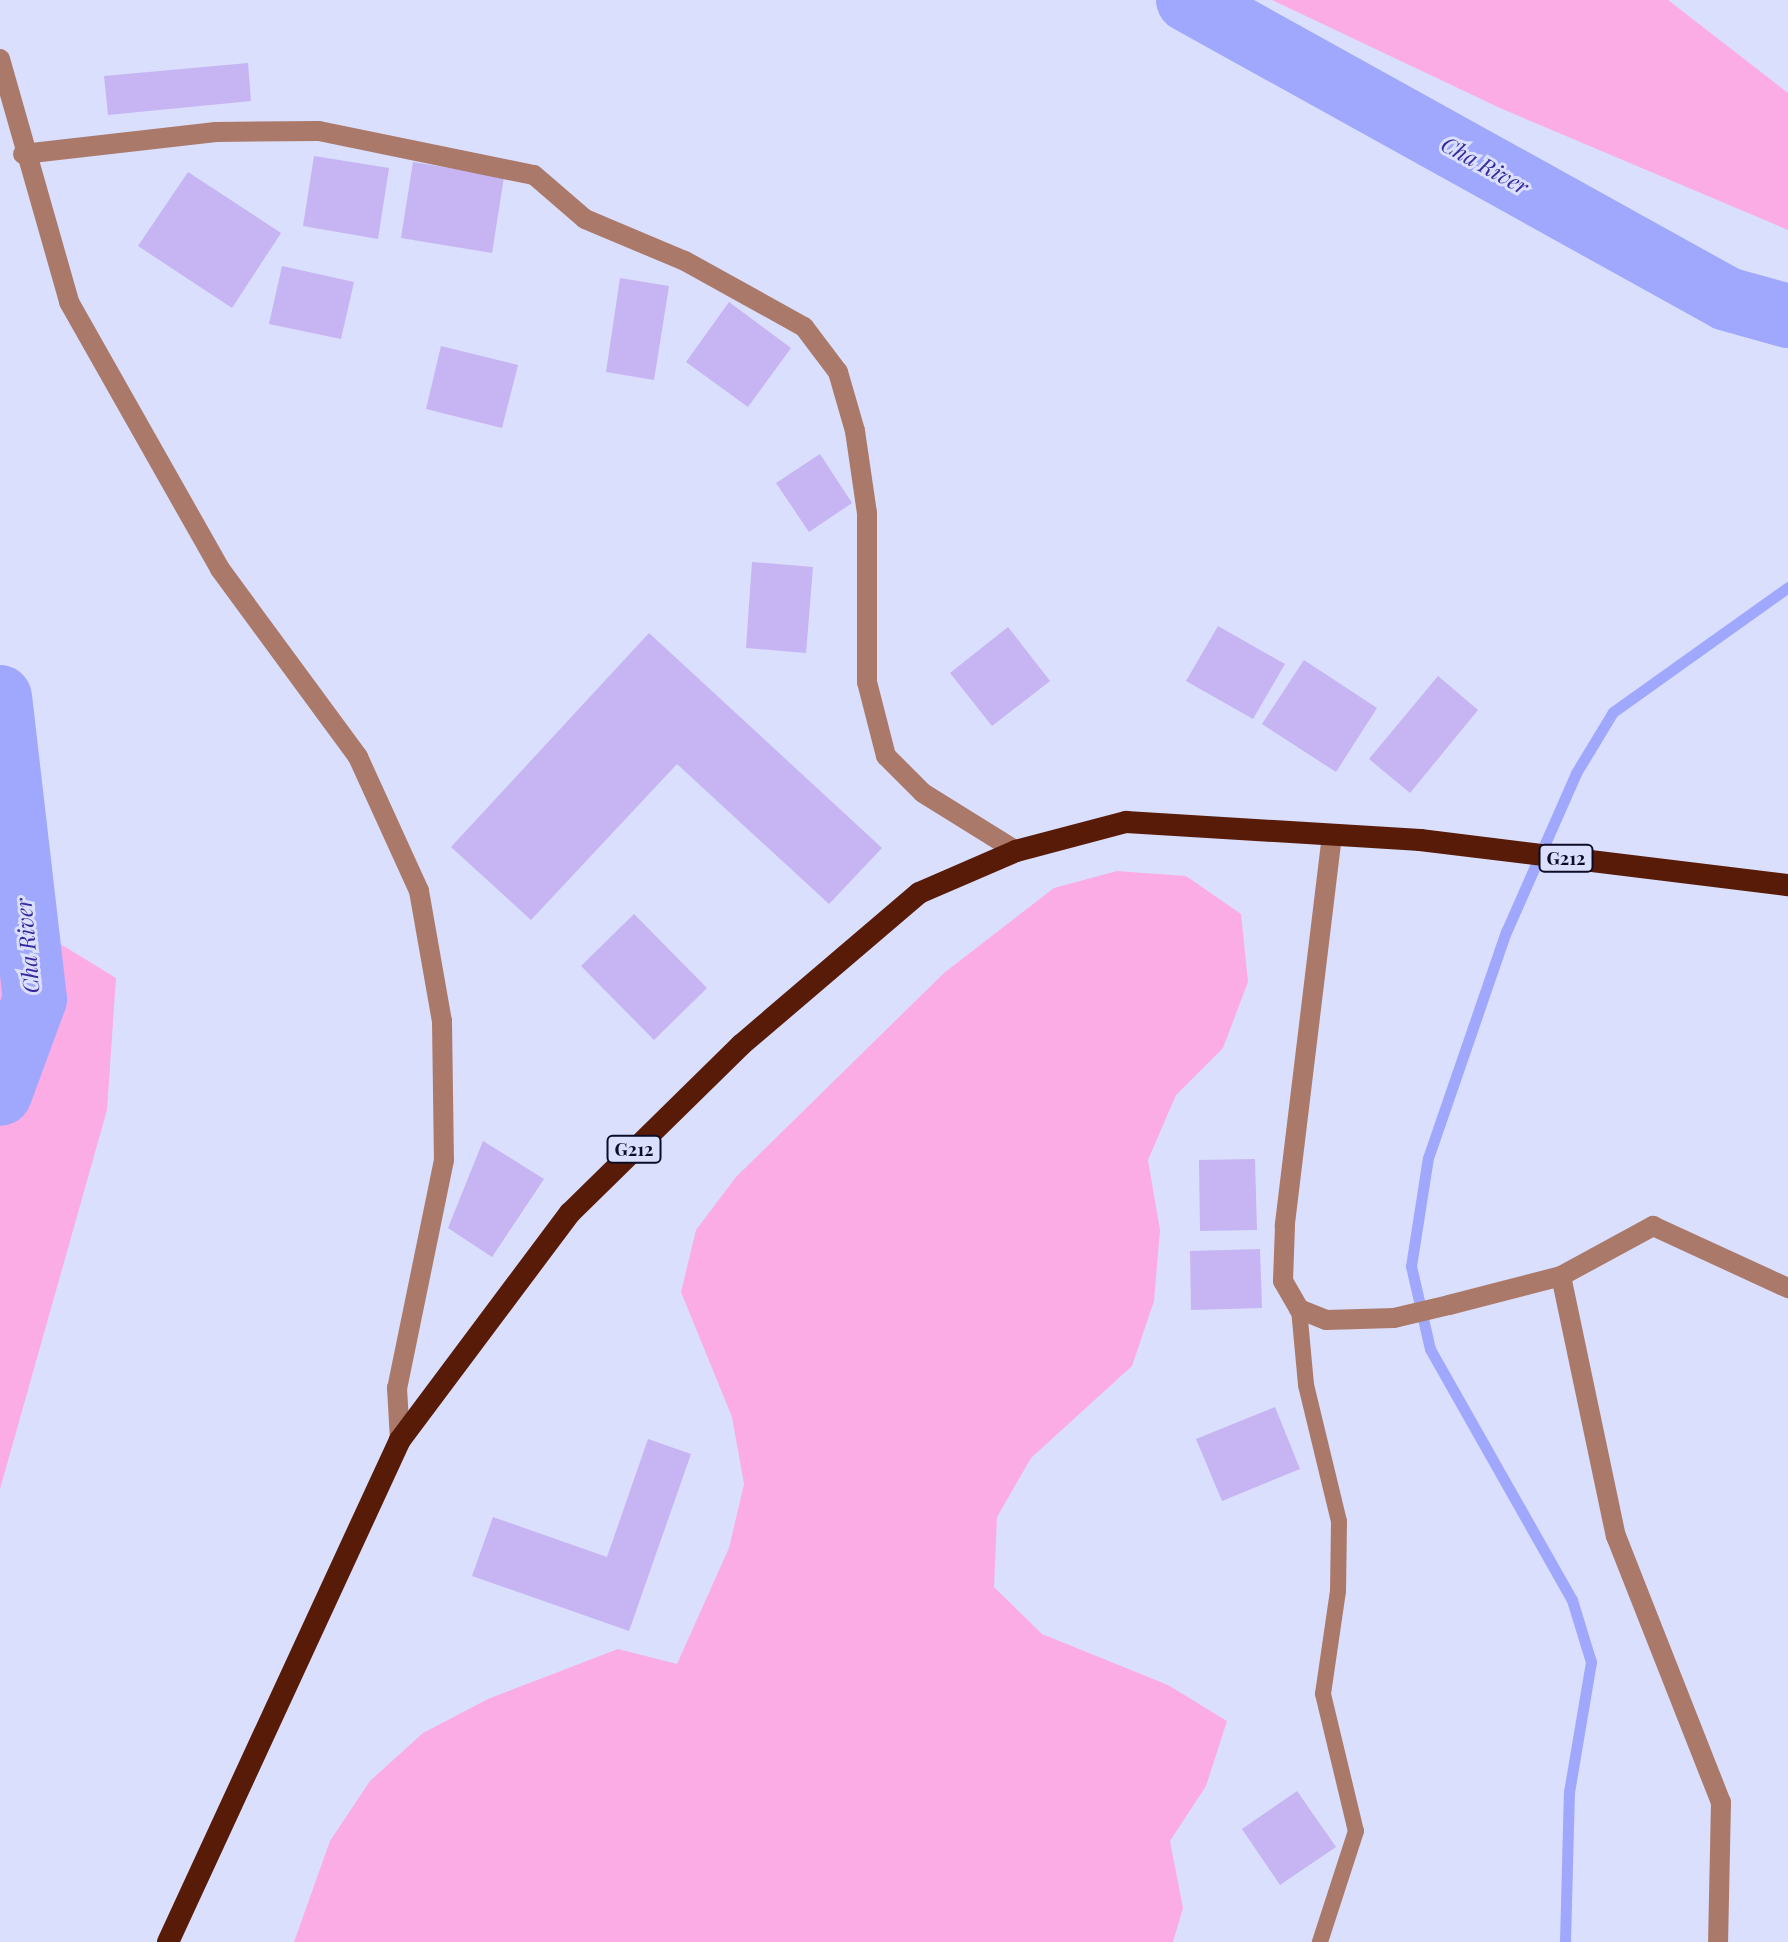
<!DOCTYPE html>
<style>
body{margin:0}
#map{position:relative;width:1788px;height:1942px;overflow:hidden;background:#dadffd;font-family:"Playfair Display",serif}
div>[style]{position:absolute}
.green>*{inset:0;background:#fcace4}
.stream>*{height:11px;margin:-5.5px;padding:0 5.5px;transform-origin:5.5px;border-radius:5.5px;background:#9fa8fc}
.river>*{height:64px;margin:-32px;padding:0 32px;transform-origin:32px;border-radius:32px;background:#9fa8fc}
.building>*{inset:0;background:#c7b4f3}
.service>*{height:16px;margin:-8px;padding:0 8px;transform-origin:8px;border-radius:8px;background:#ab7969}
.minor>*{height:20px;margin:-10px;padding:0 10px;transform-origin:10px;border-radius:10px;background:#ab7969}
.trunk>*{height:22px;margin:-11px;padding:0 11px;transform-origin:11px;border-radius:11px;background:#581b08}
span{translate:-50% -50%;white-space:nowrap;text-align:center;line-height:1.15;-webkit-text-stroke:6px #dadffd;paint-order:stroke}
.shield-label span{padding:2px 6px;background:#dadffd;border:2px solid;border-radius:6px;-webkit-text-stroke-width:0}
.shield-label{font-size:18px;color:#0c0c26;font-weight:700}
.water-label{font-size:22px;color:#36299f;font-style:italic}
</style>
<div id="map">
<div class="green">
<i style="clip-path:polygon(1272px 0,1668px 0,1788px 93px,1788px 230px,1500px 108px)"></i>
<i style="clip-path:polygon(1117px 871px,1186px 876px,1241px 914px,1248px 982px,1223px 1048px,1176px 1095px,1148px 1160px,1160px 1230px,1154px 1301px,1132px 1366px,1031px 1458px,997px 1517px,994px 1587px,1042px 1634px,1168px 1685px,1227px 1721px,1206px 1786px,1170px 1841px,1183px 1908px,1173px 1942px,294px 1942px,330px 1841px,370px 1781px,423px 1733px,488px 1699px,618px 1649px,677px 1664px,729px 1548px,744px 1484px,732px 1417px,681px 1292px,696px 1230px,736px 1177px,944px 973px,1054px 888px)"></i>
<i style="clip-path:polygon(0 907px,116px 978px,107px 1110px,0 1489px)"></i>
</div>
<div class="stream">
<i style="left:1565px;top:1942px;width:150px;rotate:-88.5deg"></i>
<i style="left:1569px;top:1792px;width:132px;rotate:-80.4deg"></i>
<i style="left:1591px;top:1662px;width:65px;rotate:-107deg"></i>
<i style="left:1572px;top:1600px;width:288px;rotate:-119.5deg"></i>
<i style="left:1430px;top:1349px;width:85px;rotate:-102.9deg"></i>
<i style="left:1411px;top:1266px;width:109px;rotate:-81.1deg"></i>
<i style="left:1428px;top:1158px;width:239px;rotate:-71deg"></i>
<i style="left:1506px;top:932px;width:174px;rotate:-66.2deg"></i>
<i style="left:1576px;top:773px;width:71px;rotate:-58.8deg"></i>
<i style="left:1613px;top:712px;width:215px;rotate:-35.5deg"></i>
</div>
<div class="river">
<i style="left:1188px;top:0;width:616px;rotate:29.02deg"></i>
<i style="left:1727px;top:299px;width:63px;rotate:15.6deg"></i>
<i style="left:0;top:697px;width:304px;rotate:83.4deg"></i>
<i style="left:35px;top:999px;width:101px;rotate:110.2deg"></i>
</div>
<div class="building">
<i style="clip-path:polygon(248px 63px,251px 101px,108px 115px,104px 76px)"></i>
<i style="clip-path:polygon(314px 156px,389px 168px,378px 239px,303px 226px)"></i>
<i style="clip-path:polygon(413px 162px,504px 177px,492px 253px,401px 238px)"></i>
<i style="clip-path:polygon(188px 172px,281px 233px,232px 308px,138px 246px)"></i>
<i style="clip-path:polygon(282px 266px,354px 282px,341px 339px,269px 324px)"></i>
<i style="clip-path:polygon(620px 278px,669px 286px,654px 380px,606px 372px)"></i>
<i style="clip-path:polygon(729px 302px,791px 348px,748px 407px,686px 362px)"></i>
<i style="clip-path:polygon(441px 346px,518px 365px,502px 428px,426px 409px)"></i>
<i style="clip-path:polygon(820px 454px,852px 503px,809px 532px,776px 483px)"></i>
<i style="clip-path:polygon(752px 562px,813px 567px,806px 653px,746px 648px)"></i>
<i style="clip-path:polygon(1218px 626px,1285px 664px,1253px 719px,1186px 681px)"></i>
<i style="clip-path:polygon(1008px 627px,1050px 681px,992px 726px,950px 673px)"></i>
<i style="clip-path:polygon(649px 633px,882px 848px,829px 904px,677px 764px,531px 920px,451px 847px)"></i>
<i style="clip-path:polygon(1304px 660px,1377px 708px,1336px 772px,1262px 724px)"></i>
<i style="clip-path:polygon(1438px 676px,1478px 710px,1410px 793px,1369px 759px)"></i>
<i style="clip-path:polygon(634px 914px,707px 988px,654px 1040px,581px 966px)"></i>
<i style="clip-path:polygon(483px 1141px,544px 1179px,492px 1257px,448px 1228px)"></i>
<i style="clip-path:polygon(1255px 1159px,1257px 1230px,1200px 1231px,1199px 1160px)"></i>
<i style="clip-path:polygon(1260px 1249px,1262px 1308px,1191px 1310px,1190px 1251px)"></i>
<i style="clip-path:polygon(1275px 1407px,1300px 1469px,1222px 1501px,1196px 1439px)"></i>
<i style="clip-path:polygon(648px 1439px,691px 1454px,629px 1631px,472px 1576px,493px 1517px,607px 1557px)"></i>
<i style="clip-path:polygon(1297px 1791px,1336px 1847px,1280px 1885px,1242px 1829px)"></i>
</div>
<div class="service">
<i style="left:1299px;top:1309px;width:76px;rotate:84.7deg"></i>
<i style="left:1306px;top:1385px;width:140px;rotate:76.4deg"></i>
<i style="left:1339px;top:1521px;width:70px;rotate:90.8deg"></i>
<i style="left:1338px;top:1591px;width:104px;rotate:98.3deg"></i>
<i style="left:1323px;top:1694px;width:141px;rotate:76.5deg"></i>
<i style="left:1356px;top:1831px;width:117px;rotate:108deg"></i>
</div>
<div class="minor">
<i style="left:0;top:59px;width:253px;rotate:74.1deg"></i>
<i style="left:69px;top:302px;width:307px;rotate:60.5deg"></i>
<i style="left:220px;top:569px;width:233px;rotate:53.7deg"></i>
<i style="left:358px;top:757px;width:147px;rotate:65.5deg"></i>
<i style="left:419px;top:891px;width:132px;rotate:80deg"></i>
<i style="left:442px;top:1021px;width:139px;rotate:89.2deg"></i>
<i style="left:444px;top:1160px;width:233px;rotate:101.6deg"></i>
<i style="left:397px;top:1388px;width:52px;rotate:86.7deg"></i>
<i style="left:23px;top:154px;width:194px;rotate:-6.5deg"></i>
<i style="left:216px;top:132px;width:103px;rotate:-0.6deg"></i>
<i style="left:319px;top:131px;width:219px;rotate:11.6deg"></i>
<i style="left:534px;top:175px;width:67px;rotate:40.8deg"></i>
<i style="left:585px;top:219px;width:108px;rotate:22.8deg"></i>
<i style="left:685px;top:261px;width:136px;rotate:29deg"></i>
<i style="left:804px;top:327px;width:56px;rotate:52.9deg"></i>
<i style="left:838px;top:372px;width:61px;rotate:73.9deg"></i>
<i style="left:855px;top:431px;width:83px;rotate:81.7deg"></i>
<i style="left:867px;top:513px;width:169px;rotate:90deg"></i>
<i style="left:867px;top:682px;width:76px;rotate:75.6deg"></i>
<i style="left:886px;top:756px;width:52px;rotate:45deg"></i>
<i style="left:923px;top:793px;width:110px;rotate:31.9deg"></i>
<i style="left:1332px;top:835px;width:394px;rotate:96.9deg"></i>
<i style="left:1285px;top:1226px;width:55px;rotate:92.1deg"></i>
<i style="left:1283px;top:1281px;width:32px;rotate:60deg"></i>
<i style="left:1299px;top:1309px;width:29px;rotate:22deg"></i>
<i style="left:1326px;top:1320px;width:68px;rotate:-1.7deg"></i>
<i style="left:1394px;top:1318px;width:57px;rotate:-13.3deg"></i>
<i style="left:1449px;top:1305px;width:116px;rotate:-14.5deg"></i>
<i style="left:1561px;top:1276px;width:105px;rotate:-28.5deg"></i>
<i style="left:1653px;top:1226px;width:149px;rotate:24.7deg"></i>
<i style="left:1561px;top:1276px;width:266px;rotate:78.1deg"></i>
<i style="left:1616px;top:1536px;width:286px;rotate:68.5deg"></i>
<i style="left:1721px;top:1802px;width:140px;rotate:91.2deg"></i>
</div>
<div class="trunk">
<i style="left:168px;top:1942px;width:553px;rotate:-65.2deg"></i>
<i style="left:400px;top:1440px;width:284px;rotate:-53.2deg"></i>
<i style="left:570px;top:1213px;width:240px;rotate:-44.5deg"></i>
<i style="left:741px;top:1045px;width:234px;rotate:-40.5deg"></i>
<i style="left:919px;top:893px;width:106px;rotate:-23.4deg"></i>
<i style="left:1016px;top:851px;width:114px;rotate:-14.8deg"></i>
<i style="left:1126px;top:822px;width:295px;rotate:3.5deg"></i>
<i style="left:1420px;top:840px;width:371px;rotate:7deg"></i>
</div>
<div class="shield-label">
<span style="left:1566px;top:858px">G212</span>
<span style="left:634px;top:1149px">G212</span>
</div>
<div class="water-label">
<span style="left:1485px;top:165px;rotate:29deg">Cha River</span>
<span style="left:27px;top:946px;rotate:-95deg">Cha River</span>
</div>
</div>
